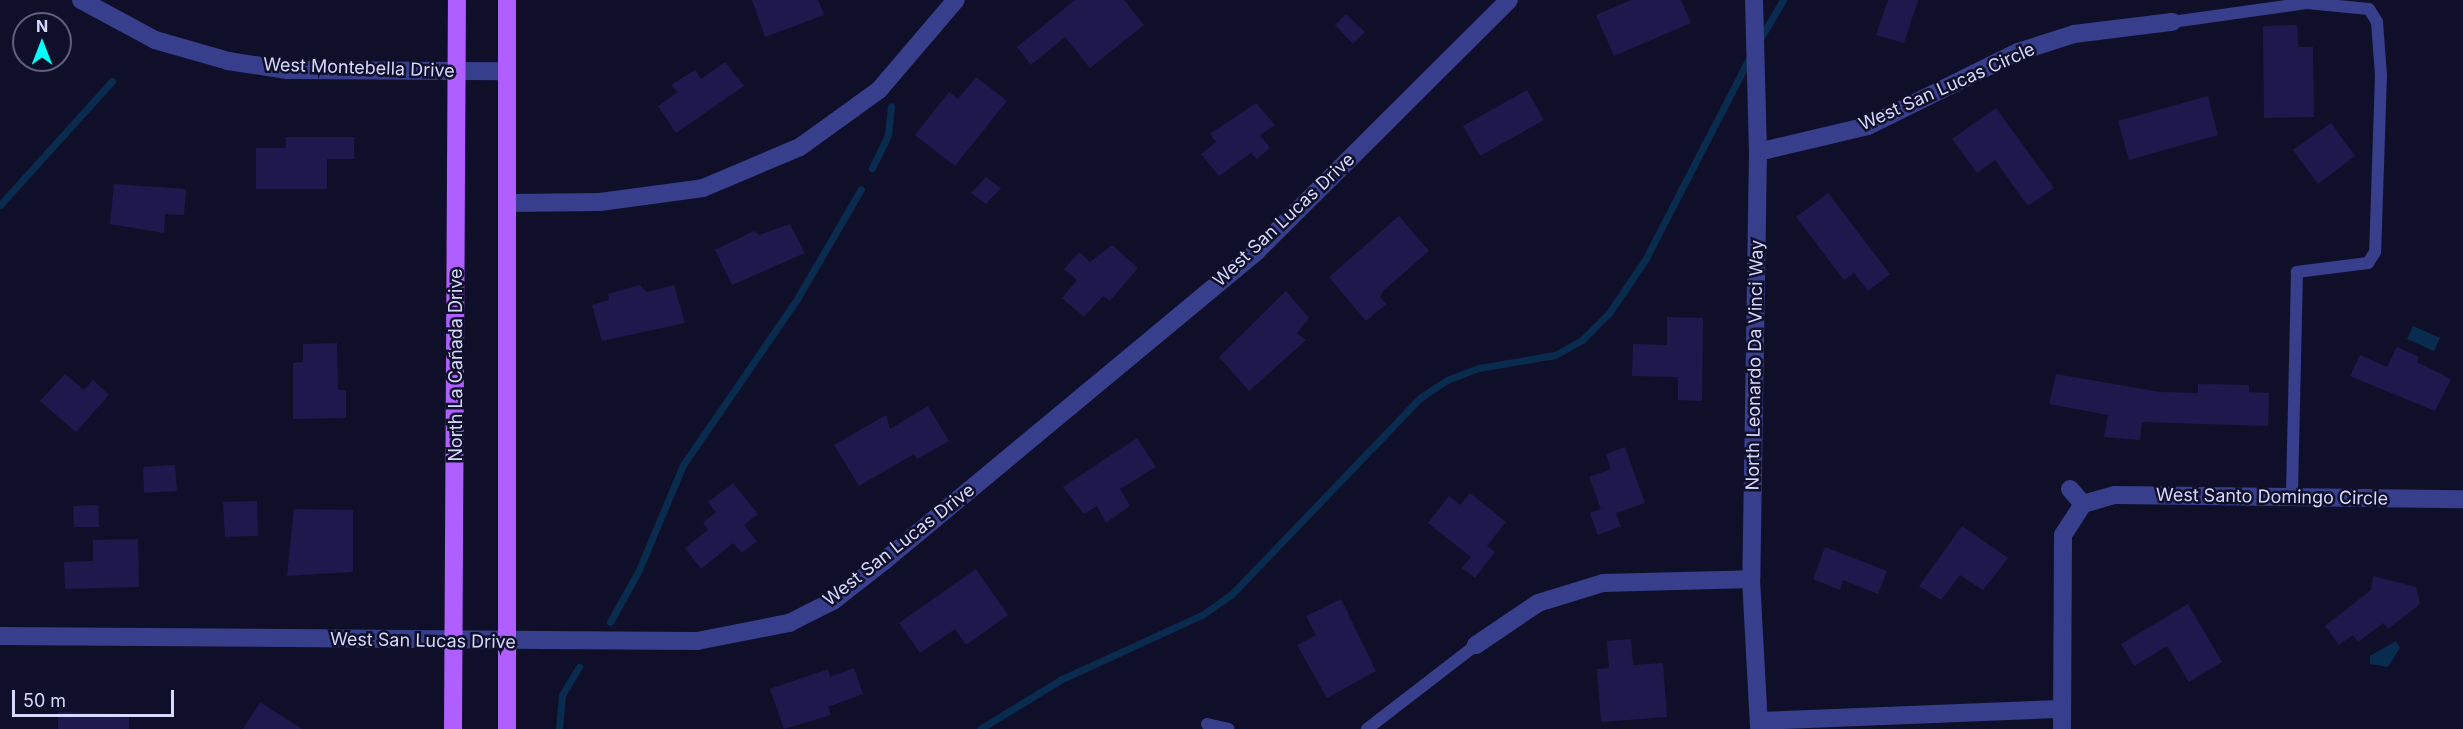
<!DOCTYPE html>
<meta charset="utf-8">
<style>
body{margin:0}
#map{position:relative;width:2463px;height:729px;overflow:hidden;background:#100f2a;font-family:Inter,sans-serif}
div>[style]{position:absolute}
.water>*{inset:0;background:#092b4e}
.stream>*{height:7px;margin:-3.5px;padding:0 3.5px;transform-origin:3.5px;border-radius:3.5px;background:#092b4e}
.building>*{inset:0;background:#1d194c}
.lane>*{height:12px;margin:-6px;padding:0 6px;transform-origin:6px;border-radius:6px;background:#373e8b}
.street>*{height:18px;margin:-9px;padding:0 9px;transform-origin:9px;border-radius:9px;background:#373e8b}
.primary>*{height:18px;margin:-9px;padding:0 9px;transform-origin:9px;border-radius:9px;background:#af5eff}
span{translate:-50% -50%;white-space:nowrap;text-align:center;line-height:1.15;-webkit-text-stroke:5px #100f2a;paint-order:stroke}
.street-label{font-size:18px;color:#d7d8ff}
.north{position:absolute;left:12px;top:12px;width:60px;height:60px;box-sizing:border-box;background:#100f2a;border:2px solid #605f7f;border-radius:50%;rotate:0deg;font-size:16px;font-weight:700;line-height:24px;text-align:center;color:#d7d8ff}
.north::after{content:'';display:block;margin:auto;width:21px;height:27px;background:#03fff9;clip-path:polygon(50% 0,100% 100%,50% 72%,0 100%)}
.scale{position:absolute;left:12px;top:690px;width:162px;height:27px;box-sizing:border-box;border:3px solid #d7d8ff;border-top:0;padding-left:8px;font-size:18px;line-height:21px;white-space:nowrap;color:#d7d8ff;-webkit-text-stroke:4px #100f2a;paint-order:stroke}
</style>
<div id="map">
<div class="water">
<i style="clip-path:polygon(2413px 326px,2440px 338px,2434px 351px,2407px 339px)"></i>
<i style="clip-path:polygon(2396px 641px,2400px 648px,2388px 667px,2370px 664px,2370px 656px)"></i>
</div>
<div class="stream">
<i style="left:1760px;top:39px;width:45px;rotate:-59.5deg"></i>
<i style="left:872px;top:168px;width:37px;rotate:-64deg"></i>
<i style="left:888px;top:135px;width:29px;rotate:-84deg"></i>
<i style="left:0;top:205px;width:167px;rotate:-47.9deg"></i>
<i style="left:610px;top:622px;width:57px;rotate:-60.8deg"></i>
<i style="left:638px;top:572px;width:116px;rotate:-67.2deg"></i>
<i style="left:683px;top:465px;width:201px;rotate:-55.5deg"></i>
<i style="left:797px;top:299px;width:127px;rotate:-59.8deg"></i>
<i style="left:559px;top:729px;width:34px;rotate:-85deg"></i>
<i style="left:562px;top:695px;width:33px;rotate:-59deg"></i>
<i style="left:980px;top:729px;width:96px;rotate:-31.4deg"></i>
<i style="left:1062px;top:679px;width:154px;rotate:-24.6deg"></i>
<i style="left:1202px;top:615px;width:35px;rotate:-35deg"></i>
<i style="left:1231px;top:595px;width:273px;rotate:-46.2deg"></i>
<i style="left:1420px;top:398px;width:32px;rotate:-34deg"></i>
<i style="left:1447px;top:380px;width:34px;rotate:-21deg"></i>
<i style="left:1479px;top:368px;width:77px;rotate:-9.7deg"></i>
<i style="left:1555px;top:355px;width:31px;rotate:-29deg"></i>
<i style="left:1582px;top:340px;width:38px;rotate:-45deg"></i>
<i style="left:1609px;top:313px;width:64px;rotate:-55.8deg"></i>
<i style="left:1645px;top:260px;width:229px;rotate:-62.7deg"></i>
</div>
<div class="building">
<i style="clip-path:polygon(752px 0,818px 0,824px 15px,765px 37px)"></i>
<i style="clip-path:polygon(1075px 0,1124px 0,1144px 25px,1090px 68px,1065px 37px,1031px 65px,1017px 47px)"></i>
<i style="clip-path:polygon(1631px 0,1681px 0,1691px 23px,1614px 56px,1596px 15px)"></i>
<i style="clip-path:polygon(1888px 0,1918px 0,1904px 43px,1876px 35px)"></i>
<i style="clip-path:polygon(1346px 14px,1365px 32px,1353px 44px,1335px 25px)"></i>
<i style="clip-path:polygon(2297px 25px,2298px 47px,2313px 47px,2314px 117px,2264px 118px,2263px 26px)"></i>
<i style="clip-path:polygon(725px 62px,744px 86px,676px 133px,658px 106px,678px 92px,671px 85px,695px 70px,701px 79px)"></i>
<i style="clip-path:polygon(976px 77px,1007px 101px,955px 166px,915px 135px,949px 92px,958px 99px)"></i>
<i style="clip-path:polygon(1527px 90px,1544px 120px,1480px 156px,1463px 126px)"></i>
<i style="clip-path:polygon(2208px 96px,2218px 135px,2129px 160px,2118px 121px)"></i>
<i style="clip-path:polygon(1256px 103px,1275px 125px,1260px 135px,1270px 148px,1257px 159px,1251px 153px,1219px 176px,1201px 154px,1216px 142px,1210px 134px)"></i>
<i style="clip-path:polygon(1996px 108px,2054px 188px,2028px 206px,1995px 160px,1977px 173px,1952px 139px)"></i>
<i style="clip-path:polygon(2331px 123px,2355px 156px,2318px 184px,2293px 150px)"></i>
<i style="clip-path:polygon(286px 137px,354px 137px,354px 159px,327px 159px,327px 189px,256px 189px,256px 148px,286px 148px)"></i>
<i style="clip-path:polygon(986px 177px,1001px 188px,986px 204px,971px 193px)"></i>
<i style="clip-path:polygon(114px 184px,186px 189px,184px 215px,165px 214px,164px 233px,110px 224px)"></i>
<i style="clip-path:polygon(1828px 193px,1890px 274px,1868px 291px,1854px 273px,1844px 280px,1796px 217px)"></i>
<i style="clip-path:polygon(1399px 216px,1429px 251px,1383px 291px,1380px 297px,1386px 304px,1366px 321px,1329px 277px)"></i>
<i style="clip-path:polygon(790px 224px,805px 253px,732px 285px,715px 250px,754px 231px,759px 235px)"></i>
<i style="clip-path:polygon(1112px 245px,1138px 268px,1110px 301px,1103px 296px,1084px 317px,1062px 298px,1077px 280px,1064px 269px,1079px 252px,1090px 262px)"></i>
<i style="clip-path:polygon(640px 285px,647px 292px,674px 285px,685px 323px,602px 341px,592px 305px,609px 300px,608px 294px)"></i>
<i style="clip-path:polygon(1286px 291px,1309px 318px,1297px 333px,1306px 340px,1249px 391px,1219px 357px)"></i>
<i style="clip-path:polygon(1667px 317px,1703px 318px,1702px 401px,1678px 400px,1678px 377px,1632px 376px,1633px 344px,1667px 345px)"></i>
<i style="clip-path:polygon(337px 343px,338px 390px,346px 390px,346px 418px,293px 419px,293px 363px,303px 362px,303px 344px)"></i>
<i style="clip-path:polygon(2397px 347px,2419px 357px,2417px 362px,2451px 379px,2435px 411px,2350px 376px,2360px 355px,2387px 367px)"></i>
<i style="clip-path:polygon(65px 374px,84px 390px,93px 380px,109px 395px,76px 432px,40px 401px)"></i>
<i style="clip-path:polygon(2056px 374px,2160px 392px,2198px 393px,2198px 384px,2249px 385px,2249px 392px,2269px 393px,2268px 426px,2142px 422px,2140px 440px,2104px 437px,2108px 415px,2049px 404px)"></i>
<i style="clip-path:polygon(928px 406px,949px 441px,917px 459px,914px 454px,859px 486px,834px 445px,886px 415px,890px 429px)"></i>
<i style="clip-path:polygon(1137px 438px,1156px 467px,1120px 489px,1130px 506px,1106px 523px,1097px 506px,1084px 514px,1063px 487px)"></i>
<i style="clip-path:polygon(1625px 447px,1645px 503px,1616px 513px,1621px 526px,1598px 535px,1590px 513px,1601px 509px,1589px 477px,1611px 469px,1606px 454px)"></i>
<i style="clip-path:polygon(175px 465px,177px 491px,144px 493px,143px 467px)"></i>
<i style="clip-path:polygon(733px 483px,758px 514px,744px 525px,757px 541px,742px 553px,733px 543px,701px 569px,685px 548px,708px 530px,703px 523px,716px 512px,708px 502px)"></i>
<i style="clip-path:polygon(1470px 493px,1506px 522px,1487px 546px,1495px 552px,1475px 578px,1462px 568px,1471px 557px,1428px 523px,1449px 496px,1460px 505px)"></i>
<i style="clip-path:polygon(257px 501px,258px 536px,225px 537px,223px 502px)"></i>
<i style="clip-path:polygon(98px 505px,99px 527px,74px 527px,73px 506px)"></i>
<i style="clip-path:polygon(294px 509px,353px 510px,353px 572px,287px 576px)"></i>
<i style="clip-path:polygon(1962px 526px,2008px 558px,1983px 590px,1960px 575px,1941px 600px,1919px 586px)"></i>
<i style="clip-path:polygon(138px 539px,139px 587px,65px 589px,64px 562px,93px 561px,93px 540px)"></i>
<i style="clip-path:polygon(1825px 547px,1887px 571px,1878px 594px,1843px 580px,1840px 590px,1813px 579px)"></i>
<i style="clip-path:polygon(976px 569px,1008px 615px,966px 645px,955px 629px,920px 653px,899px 623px)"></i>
<i style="clip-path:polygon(2373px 576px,2416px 587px,2420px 604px,2388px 629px,2383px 623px,2358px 642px,2353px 635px,2339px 645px,2325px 626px,2371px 590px)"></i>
<i style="clip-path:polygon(1341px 599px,1376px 671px,1327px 698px,1297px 645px,1316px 635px,1306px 616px)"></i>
<i style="clip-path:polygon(2188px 604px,2222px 662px,2189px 682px,2167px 646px,2134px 666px,2121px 644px)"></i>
<i style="clip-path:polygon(1631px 639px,1633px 665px,1663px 663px,1667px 717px,1601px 722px,1597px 669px,1609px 668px,1607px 641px)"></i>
<i style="clip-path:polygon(854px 668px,863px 694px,828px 707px,831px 715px,784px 729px,770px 689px,828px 669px,830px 677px)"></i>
<i style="clip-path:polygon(260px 702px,302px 729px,243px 729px)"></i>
<i style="clip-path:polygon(58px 712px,129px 714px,129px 729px,58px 729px)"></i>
</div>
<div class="lane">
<i style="left:2172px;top:22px;width:136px;rotate:-8deg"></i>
<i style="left:2307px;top:3px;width:62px;rotate:5.5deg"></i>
<i style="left:2369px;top:9px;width:15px;rotate:58deg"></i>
<i style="left:2377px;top:22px;width:53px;rotate:85.7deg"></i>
<i style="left:2381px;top:75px;width:177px;rotate:91.9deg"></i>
<i style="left:2375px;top:252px;width:13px;rotate:122deg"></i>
<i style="left:2368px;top:263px;width:72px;rotate:172.8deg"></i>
<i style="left:2297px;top:272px;width:226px;rotate:91.3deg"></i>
<i style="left:1207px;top:724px;width:22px;rotate:13deg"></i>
<i style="left:1367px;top:729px;width:138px;rotate:-37.6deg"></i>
</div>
<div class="street">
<i style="left:81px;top:0;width:84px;rotate:28.4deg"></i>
<i style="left:155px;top:40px;width:76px;rotate:16deg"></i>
<i style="left:228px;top:61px;width:60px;rotate:8.7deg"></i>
<i style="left:287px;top:70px;width:220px;rotate:0.3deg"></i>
<i style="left:1754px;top:0;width:152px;rotate:88.5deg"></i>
<i style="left:1758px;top:152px;width:427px;rotate:90.9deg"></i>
<i style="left:1751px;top:579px;width:150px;rotate:86.9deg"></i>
<i style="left:1758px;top:152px;width:113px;rotate:-13.3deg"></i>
<i style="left:1868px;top:126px;width:167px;rotate:-26.3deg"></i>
<i style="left:2018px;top:52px;width:59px;rotate:-17.8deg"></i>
<i style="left:2074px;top:34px;width:99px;rotate:-7deg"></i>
<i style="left:507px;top:203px;width:93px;rotate:-0.6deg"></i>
<i style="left:600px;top:202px;width:104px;rotate:-7.7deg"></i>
<i style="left:703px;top:188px;width:105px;rotate:-22.9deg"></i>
<i style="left:800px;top:147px;width:97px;rotate:-35.8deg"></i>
<i style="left:879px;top:90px;width:118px;rotate:-49.5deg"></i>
<i style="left:2070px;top:489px;width:20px;rotate:49deg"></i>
<i style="left:0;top:636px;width:697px;rotate:0.41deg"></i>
<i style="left:697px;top:641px;width:94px;rotate:-11.1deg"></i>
<i style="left:789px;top:623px;width:49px;rotate:-26.6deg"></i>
<i style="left:833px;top:601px;width:65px;rotate:-38.1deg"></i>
<i style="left:884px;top:561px;width:484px;rotate:-39.7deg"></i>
<i style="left:1256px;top:252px;width:357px;rotate:-44.9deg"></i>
<i style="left:1476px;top:645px;width:75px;rotate:-34.1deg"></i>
<i style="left:1538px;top:603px;width:68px;rotate:-17.1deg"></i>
<i style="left:1603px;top:583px;width:148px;rotate:-1.5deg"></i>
<i style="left:1759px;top:721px;width:302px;rotate:-2.3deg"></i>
<i style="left:2062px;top:729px;width:194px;rotate:-89.7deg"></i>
<i style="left:2063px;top:535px;width:37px;rotate:-57deg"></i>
<i style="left:2083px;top:504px;width:33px;rotate:-16deg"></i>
<i style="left:2115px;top:495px;width:348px;rotate:0.7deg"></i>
</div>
<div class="primary">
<i style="left:453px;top:729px;width:729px;rotate:-89.69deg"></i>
<i style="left:507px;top:729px;width:729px;rotate:-90deg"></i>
</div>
<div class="street-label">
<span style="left:359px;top:68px;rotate:2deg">West Montebella Drive</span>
<span style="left:1947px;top:87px;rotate:-24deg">West San Lucas Circle</span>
<span style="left:1284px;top:220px;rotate:-43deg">West San Lucas Drive</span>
<span style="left:456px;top:365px;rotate:-90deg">North La Cañada Drive</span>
<span style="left:1755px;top:365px;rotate:-89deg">North Leonardo Da Vinci Way</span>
<span style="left:2272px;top:497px;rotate:1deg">West Santo Domingo Circle</span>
<span style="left:899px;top:545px;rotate:-38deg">West San Lucas Drive</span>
<span style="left:423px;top:641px;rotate:1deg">West San Lucas Drive</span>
</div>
<div class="north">N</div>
<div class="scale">50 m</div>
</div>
